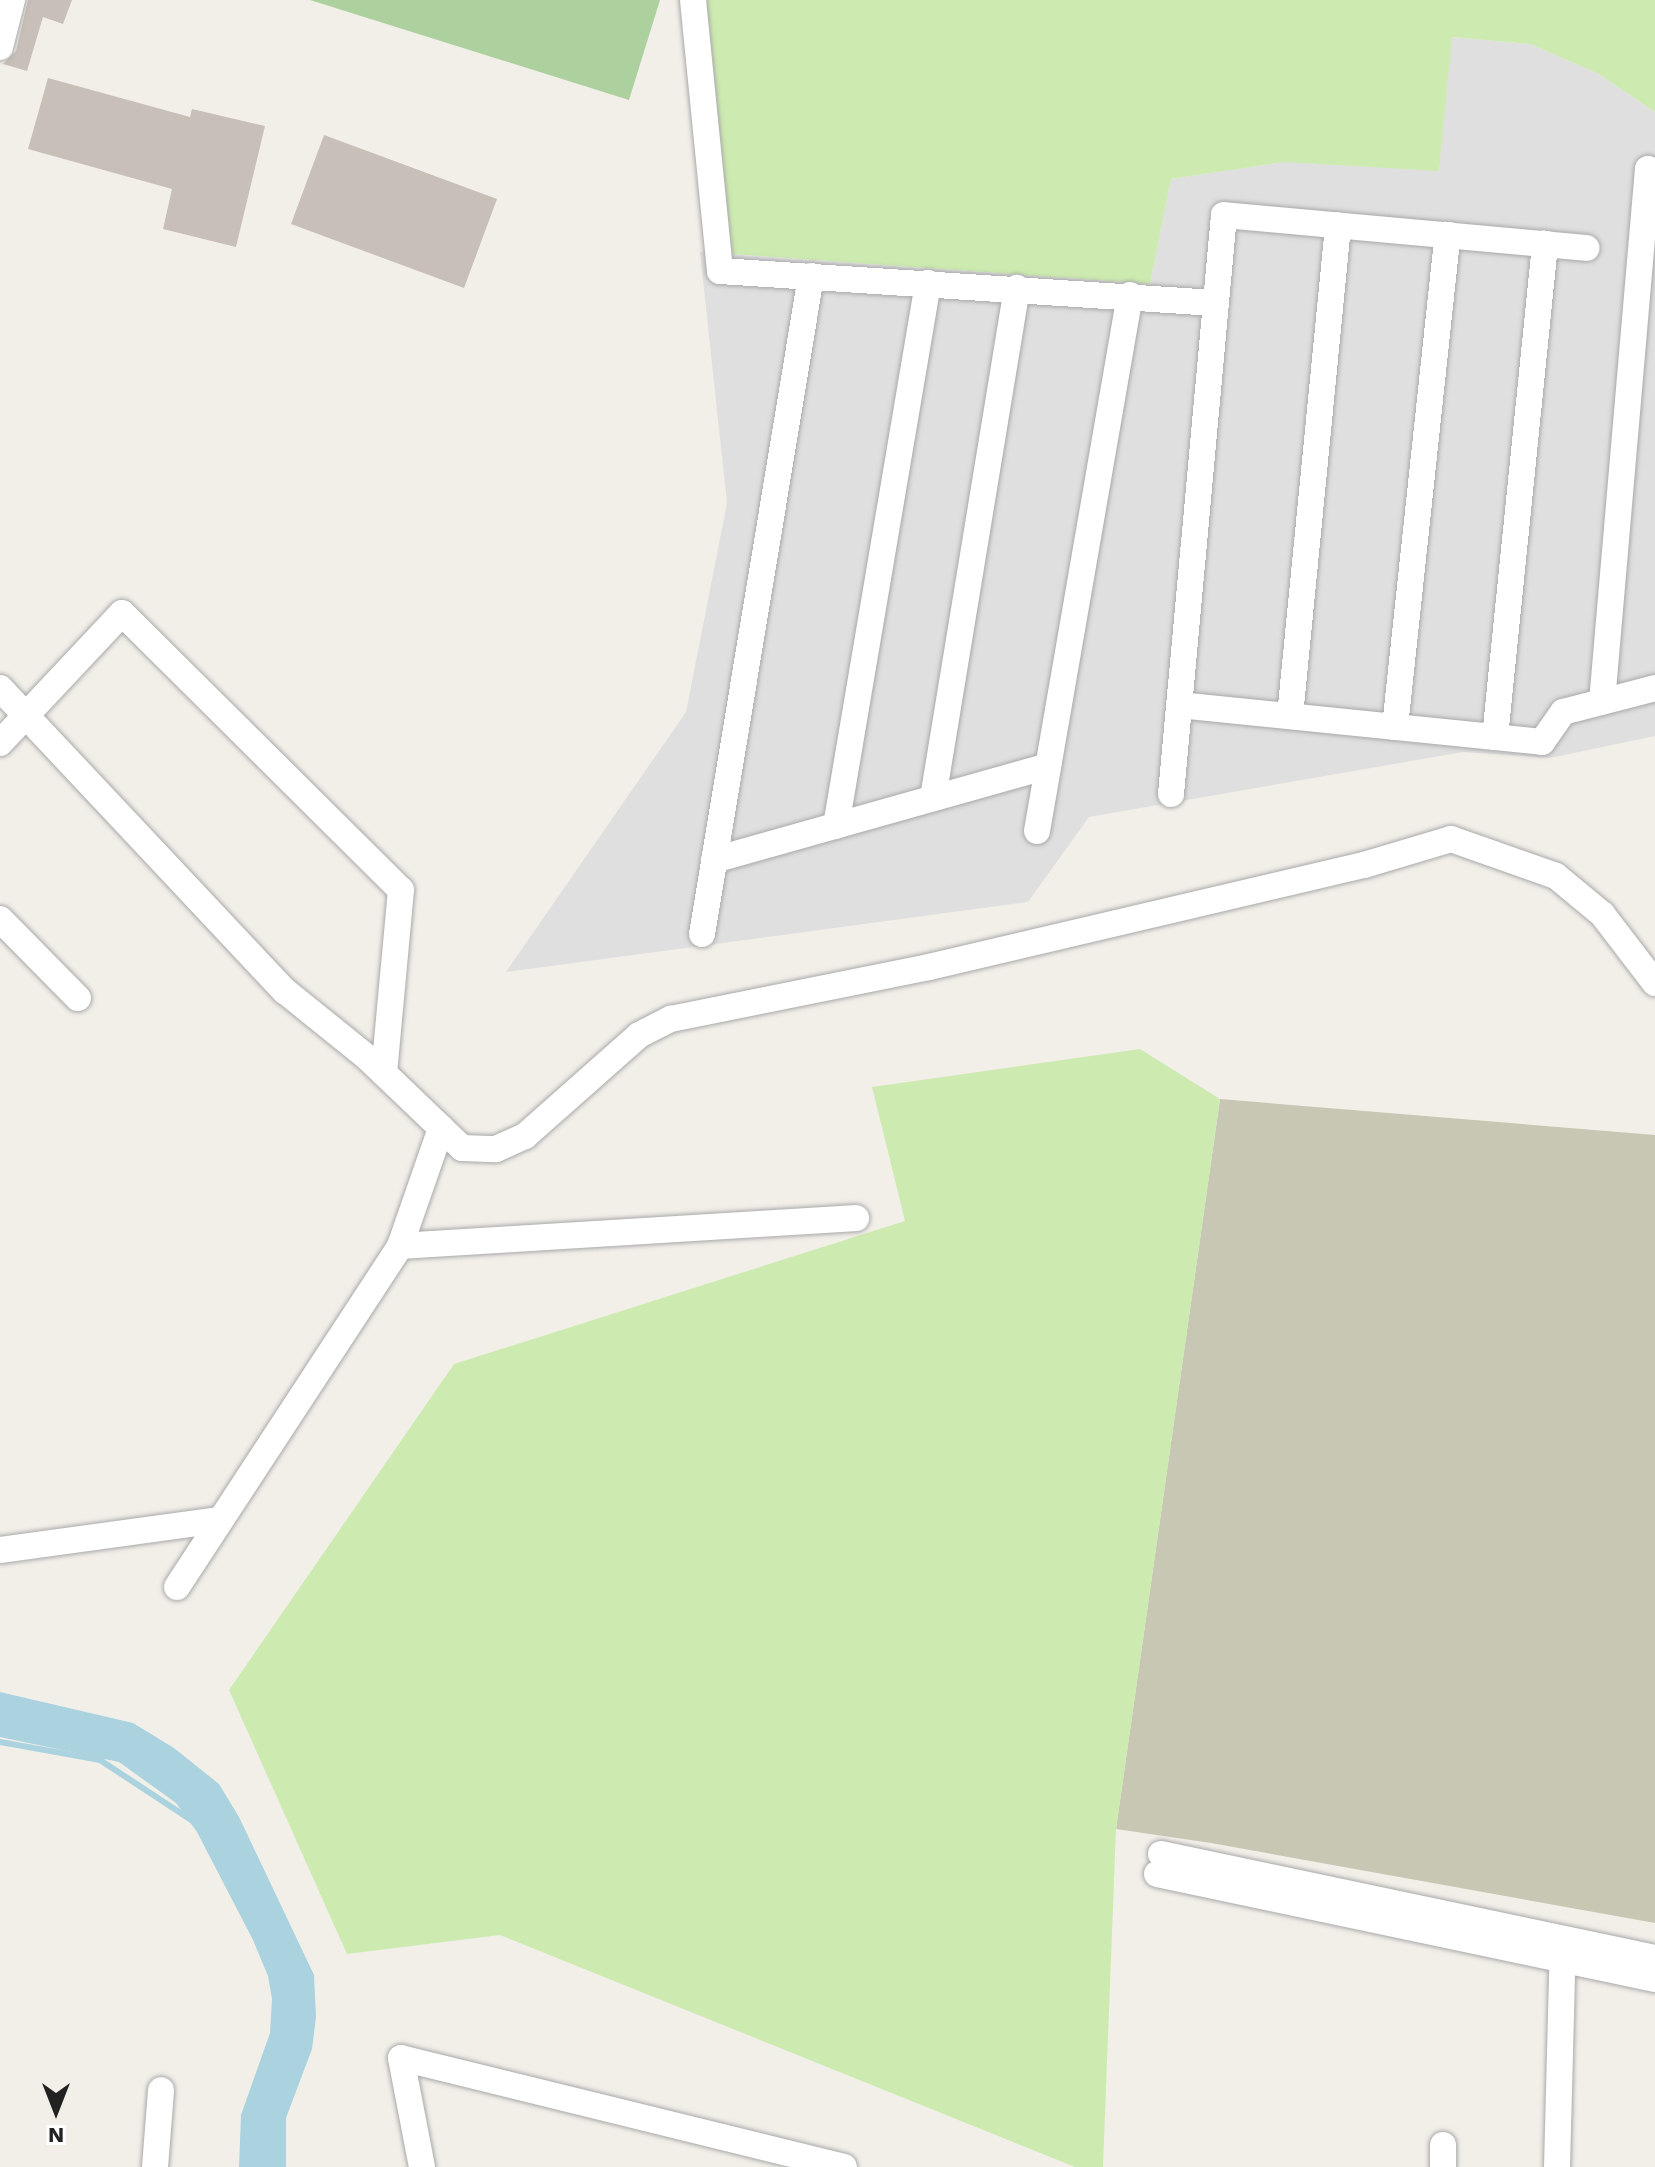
<!DOCTYPE html>
<style>
body{margin:0}
#map{position:relative;width:1655px;height:2167px;overflow:hidden;background:#f2efe9;font-family:"Work Sans",sans-serif}
div>[style]{position:absolute}
.residential>*{inset:0;background:#e0dfdf}
.construction>*{inset:0;background:#c7c7b4}
.grass>*{inset:0;background:#cdebb0}
.forest>*{inset:0;background:#add19e}
.water>*{inset:0;background:#aad3df}
.stream>*{height:6px;margin:-3px;padding:0 3px;transform-origin:3px;border-radius:3px;background:#aad3df}
.building>*{inset:0;background:#c7bfb8}
.roads{filter:drop-shadow(0 0 2px #a9a9a9) drop-shadow(0 0 2px #a9a9a9)}
.minor>*{height:26px;margin:-13px;padding:0 13px;transform-origin:13px;border-radius:13px;background:#fff}
span{translate:-50% -50%;white-space:nowrap;text-align:center;line-height:1.15;-webkit-text-stroke:6px #fff;paint-order:stroke}
.north{position:absolute;left:16px;top:2071px;width:80px;height:80px;-webkit-text-stroke:6px #fff;paint-order:stroke;rotate:180deg;font-size:22px;font-weight:700;line-height:32px;text-align:center;color:#222}
.north::after{content:'';display:block;margin:auto;width:28px;height:36px;background:#222;clip-path:polygon(50% 0,100% 100%,50% 72%,0 100%)}
</style>
<div id="map">
<div class="residential">
<i style="clip-path:polygon(1451px 37px,1530px 44px,1599px 74px,1655px 112px,1655px 736px,1550px 758px,1463px 752px,1089px 817px,1028px 902px,506px 972px,686px 712px,727px 503px,700px 252px,1150px 284px,1171px 179px,1283px 162px,1439px 170px)"></i>
</div>
<div class="construction">
<i style="clip-path:polygon(1220px 1099px,1655px 1135px,1655px 1923px,1211px 1843px,1116px 1829px)"></i>
</div>
<div class="grass">
<i style="clip-path:polygon(708px 0,1655px 0,1655px 112px,1599px 74px,1530px 44px,1452px 37px,1439px 171px,1283px 162px,1171px 179px,1150px 284px,731px 254px,705px 8px)"></i>
<i style="clip-path:polygon(1140px 1049px,1220px 1099px,1116px 1829px,1103px 2167px,1075px 2167px,500px 1935px,347px 1954px,229px 1690px,454px 1364px,905px 1221px,872px 1087px)"></i>
</div>
<div class="forest">
<i style="clip-path:polygon(310px 0,660px 0,629px 100px)"></i>
</div>
<div class="water">
<i style="clip-path:polygon(0 1692px,133px 1723px,174px 1748px,219px 1784px,239px 1817px,314px 1975px,316px 2017px,312px 2049px,286px 2118px,286px 2167px,239px 2167px,241px 2115px,270px 2033px,272px 1999px,268px 1976px,253px 1940px,197px 1832px,176px 1803px,119px 1762px,0 1737px)"></i>
</div>
<div class="stream">
<i style="left:0;top:1742px;width:102px;rotate:10.2deg"></i>
<i style="left:100px;top:1760px;width:111px;rotate:33.3deg"></i>
</div>
<div class="building">
<i style="clip-path:polygon(28px 0,72px 0,63px 24px,43px 17px,27px 71px,3px 64px,16px 51px)"></i>
<i style="clip-path:polygon(48px 78px,190px 117px,192px 109px,265px 126px,236px 247px,163px 229px,172px 189px,28px 149px)"></i>
<i style="clip-path:polygon(324px 135px,497px 199px,464px 288px,291px 224px)"></i>
</div>
<div class="roads">
<div class="minor">
<i style="left:693px;top:0;width:272px;rotate:84.3deg"></i>
<i style="left:720px;top:271px;width:497px;rotate:3.7deg"></i>
<i style="left:0;top:47px;width:49px;rotate:-75.7deg"></i>
<i style="left:0;top:688px;width:416px;rotate:46.8deg"></i>
<i style="left:285px;top:991px;width:107px;rotate:38.9deg"></i>
<i style="left:368px;top:1058px;width:130px;rotate:43.8deg"></i>
<i style="left:462px;top:1148px;width:34px;rotate:2deg"></i>
<i style="left:496px;top:1149px;width:32px;rotate:-24deg"></i>
<i style="left:525px;top:1136px;width:152px;rotate:-41.5deg"></i>
<i style="left:639px;top:1035px;width:36px;rotate:-27deg"></i>
<i style="left:671px;top:1019px;width:263px;rotate:-11.4deg"></i>
<i style="left:929px;top:967px;width:447px;rotate:-13.2deg"></i>
<i style="left:1364px;top:865px;width:91px;rotate:-16.6deg"></i>
<i style="left:1451px;top:839px;width:111px;rotate:19.4deg"></i>
<i style="left:1556px;top:876px;width:60px;rotate:39.6deg"></i>
<i style="left:1602px;top:914px;width:87px;rotate:52.5deg"></i>
<i style="left:1602px;top:702px;width:535px;rotate:-85.07deg"></i>
<i style="left:1648px;top:169px;width:8px;rotate:23deg"></i>
<i style="left:1179px;top:705px;width:365px;rotate:5.8deg"></i>
<i style="left:1542px;top:742px;width:37px;rotate:-55deg"></i>
<i style="left:1563px;top:712px;width:95px;rotate:-14.6deg"></i>
<i style="left:1290px;top:716px;width:493px;rotate:-84.4deg"></i>
<i style="left:1395px;top:727px;width:495px;rotate:-83.9deg"></i>
<i style="left:1495px;top:737px;width:496px;rotate:-84.2deg"></i>
<i style="left:0;top:743px;width:178px;rotate:-46.8deg"></i>
<i style="left:122px;top:613px;width:393px;rotate:44.8deg"></i>
<i style="left:401px;top:890px;width:184px;rotate:95.3deg"></i>
<i style="left:1171px;top:794px;width:581px;rotate:-84.77deg"></i>
<i style="left:1224px;top:215px;width:364px;rotate:5.2deg"></i>
<i style="left:933px;top:798px;width:517px;rotate:-80.65deg"></i>
<i style="left:836px;top:826px;width:551px;rotate:-80.38deg"></i>
<i style="left:1037px;top:831px;width:544px;rotate:-80.16deg"></i>
<i style="left:714px;top:860px;width:347px;rotate:-15.7deg"></i>
<i style="left:0;top:919px;width:111px;rotate:45.4deg"></i>
<i style="left:702px;top:934px;width:667px;rotate:-80.59deg"></i>
<i style="left:400px;top:1246px;width:457px;rotate:-3.5deg"></i>
<i style="left:0;top:1550px;width:222px;rotate:-7.8deg"></i>
<i style="left:177px;top:1587px;width:407px;rotate:-56.8deg"></i>
<i style="left:400px;top:1246px;width:125px;rotate:-70.8deg"></i>
<i style="left:1161px;top:1854px;width:505px;rotate:11.89deg"></i>
<i style="left:1157px;top:1874px;width:509px;rotate:11.91deg"></i>
<i style="left:155px;top:2167px;width:77px;rotate:-85.5deg"></i>
<i style="left:422px;top:2167px;width:111px;rotate:-100.9deg"></i>
<i style="left:401px;top:2058px;width:456px;rotate:13.8deg"></i>
<i style="left:1443px;top:2167px;width:22px;rotate:-90deg"></i>
<i style="left:1557px;top:2167px;width:224px;rotate:-88.5deg"></i>
</div>
</div>
<div class="north">N</div>
</div>
